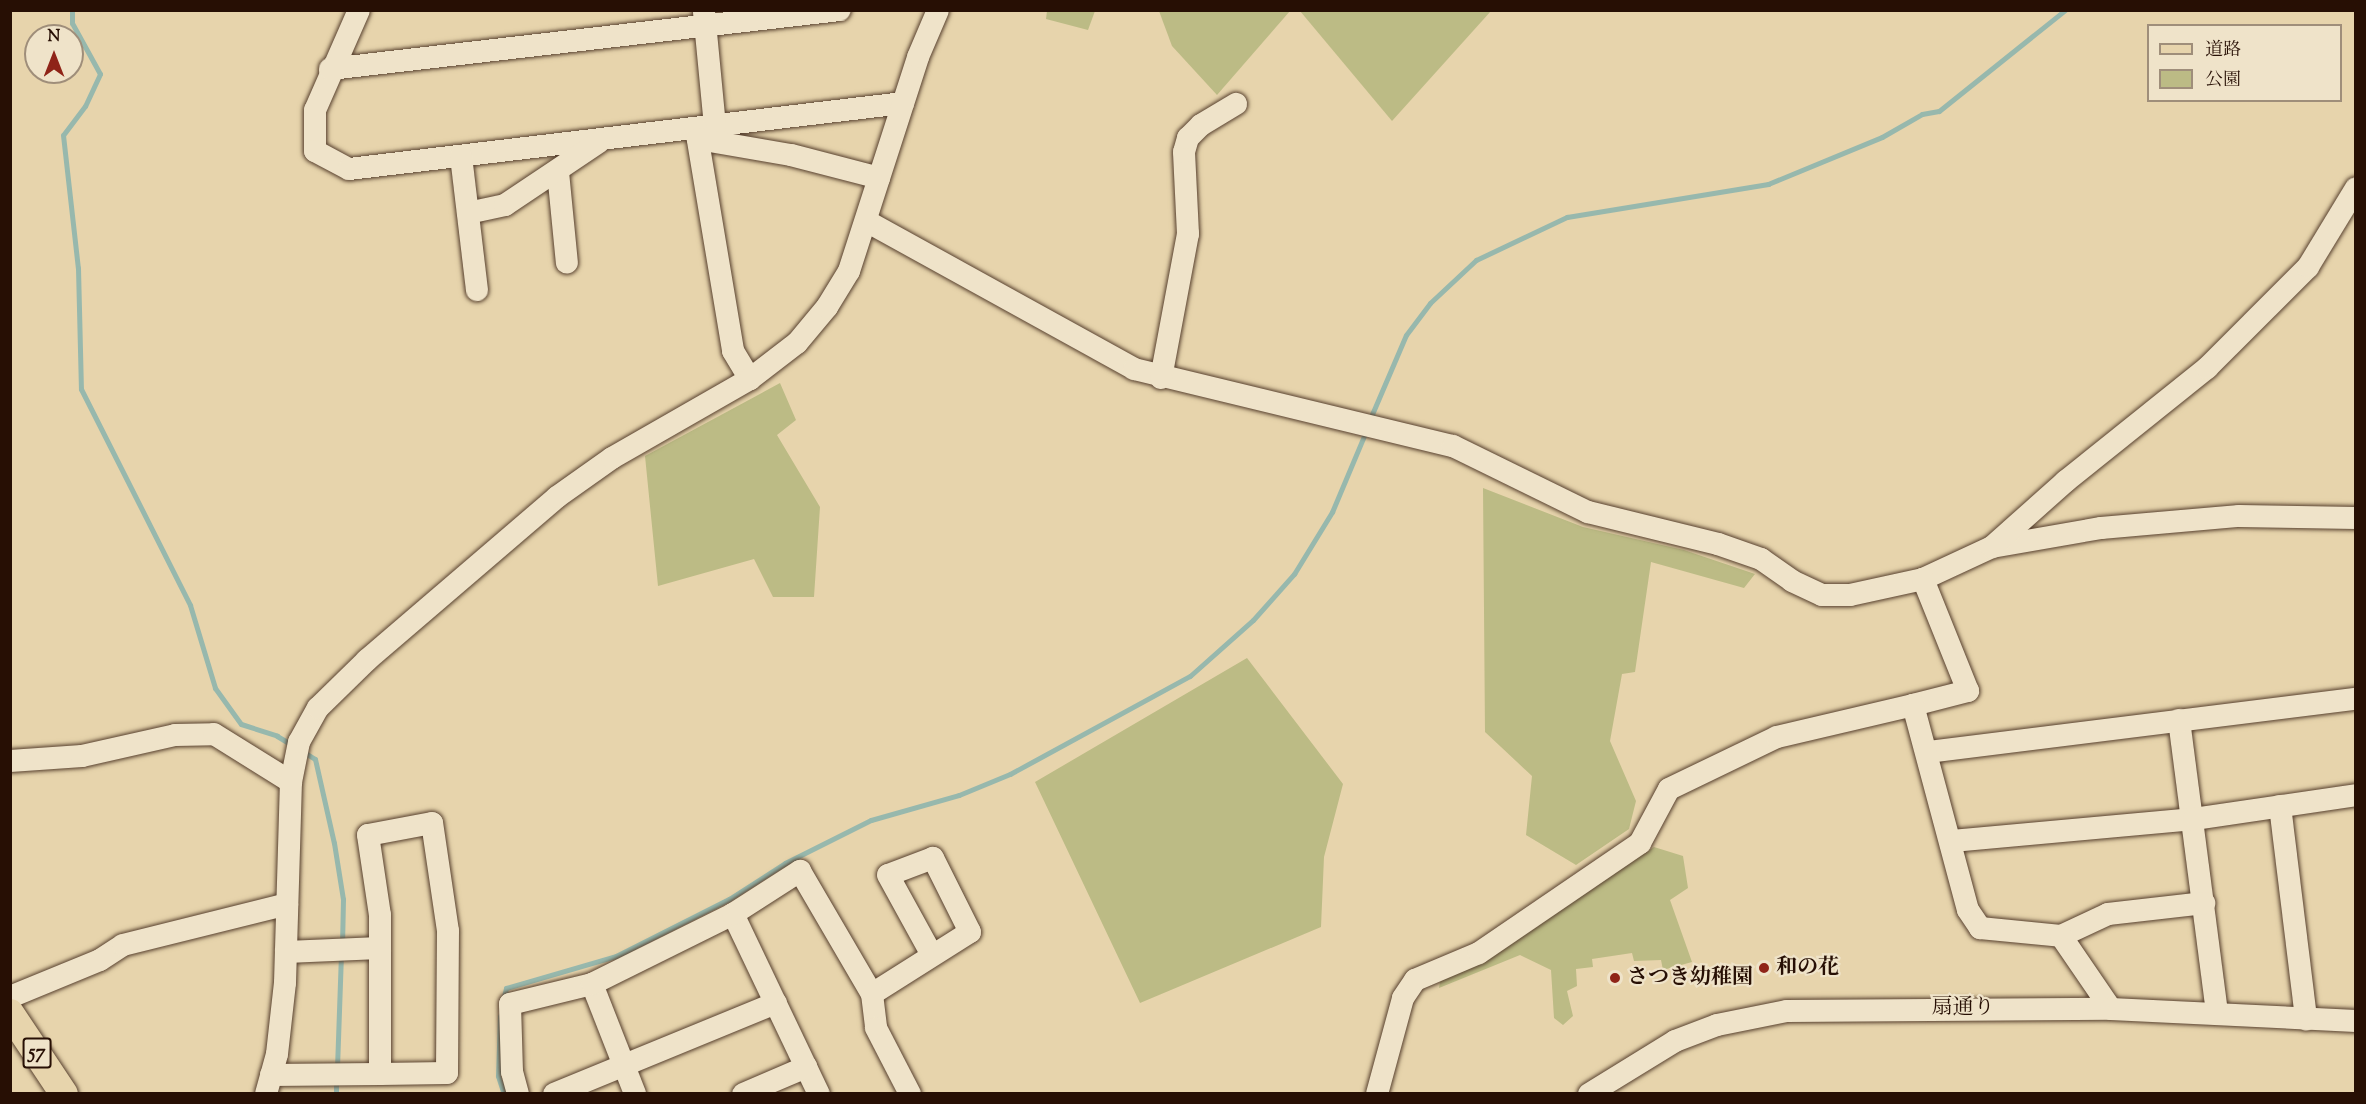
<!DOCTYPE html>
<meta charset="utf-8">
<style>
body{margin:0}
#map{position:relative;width:2366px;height:1104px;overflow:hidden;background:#e7d4ac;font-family:"Sorts Mill Goudy","Noto Serif JP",serif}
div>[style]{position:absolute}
.green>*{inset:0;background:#bcbb85}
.stream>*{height:5px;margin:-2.5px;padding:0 2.5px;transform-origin:2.5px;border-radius:2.5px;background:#97b8ad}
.roads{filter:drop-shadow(0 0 2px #57402e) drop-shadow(0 0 2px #57402e)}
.minor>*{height:22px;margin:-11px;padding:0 11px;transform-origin:11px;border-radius:11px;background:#efe3c9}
.major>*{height:28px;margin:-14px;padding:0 14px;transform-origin:14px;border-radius:14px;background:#e7d4ac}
.dots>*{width:16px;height:16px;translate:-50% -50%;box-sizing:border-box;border:3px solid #efe3c9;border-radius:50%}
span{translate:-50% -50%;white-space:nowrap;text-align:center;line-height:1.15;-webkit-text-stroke:4.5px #efe3c9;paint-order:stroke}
.shield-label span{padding:2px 4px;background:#efe3c9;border:2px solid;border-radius:4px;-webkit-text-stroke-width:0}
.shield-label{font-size:20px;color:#270f04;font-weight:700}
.poi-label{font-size:21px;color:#270f04;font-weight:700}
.left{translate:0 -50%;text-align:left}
.street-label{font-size:21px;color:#270f04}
.frame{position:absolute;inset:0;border:12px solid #270f04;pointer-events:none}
.legend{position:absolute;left:2147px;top:24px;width:195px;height:78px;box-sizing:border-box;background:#efe3c9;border:2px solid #9f8e7a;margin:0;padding:8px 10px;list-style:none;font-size:18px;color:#270f04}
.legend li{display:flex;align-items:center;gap:12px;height:30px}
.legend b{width:30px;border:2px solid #9f8e7a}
.north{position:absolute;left:24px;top:24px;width:60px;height:60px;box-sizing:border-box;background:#efe3c9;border:2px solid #9f8e7a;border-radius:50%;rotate:0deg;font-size:16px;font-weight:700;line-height:24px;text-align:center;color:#270f04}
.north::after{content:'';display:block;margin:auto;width:21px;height:27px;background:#8f2418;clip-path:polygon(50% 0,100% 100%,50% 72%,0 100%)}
</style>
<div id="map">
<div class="green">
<i style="clip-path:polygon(1047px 11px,1047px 10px,1095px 11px,1088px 30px,1046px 19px)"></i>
<i style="clip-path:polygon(1159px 11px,1159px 10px,1290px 11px,1217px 95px,1172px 46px)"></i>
<i style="clip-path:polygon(1300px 11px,1491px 11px,1392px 121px)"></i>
<i style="clip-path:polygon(780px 383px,796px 420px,777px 435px,820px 507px,814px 597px,773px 597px,754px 559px,658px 586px,645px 456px)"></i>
<i style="clip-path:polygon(1483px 488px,1583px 527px,1684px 550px,1755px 574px,1744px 588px,1651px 562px,1635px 672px,1622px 674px,1610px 741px,1636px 801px,1629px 829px,1576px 865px,1526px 835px,1532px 776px,1485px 732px)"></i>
<i style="clip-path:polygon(1247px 658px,1343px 784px,1324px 857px,1321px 927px,1140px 1003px,1035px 782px)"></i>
<i style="clip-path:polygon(1654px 847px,1683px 856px,1688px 888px,1670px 900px,1692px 962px,1663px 970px,1661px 960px,1634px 961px,1632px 953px,1592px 959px,1593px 967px,1576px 969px,1577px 986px,1567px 991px,1573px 1016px,1563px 1025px,1554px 1018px,1551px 970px,1520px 955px,1439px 988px,1441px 976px,1487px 957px)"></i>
</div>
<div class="stream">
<i style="left:72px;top:10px;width:13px;rotate:90deg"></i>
<i style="left:72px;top:23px;width:58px;rotate:61.2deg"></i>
<i style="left:100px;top:74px;width:35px;rotate:115deg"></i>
<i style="left:85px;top:106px;width:36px;rotate:127deg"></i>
<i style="left:63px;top:135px;width:134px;rotate:83.6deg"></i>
<i style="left:78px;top:268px;width:121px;rotate:88.6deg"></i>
<i style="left:81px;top:389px;width:242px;rotate:63.2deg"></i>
<i style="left:190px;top:605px;width:87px;rotate:73.2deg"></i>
<i style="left:215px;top:688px;width:44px;rotate:54.2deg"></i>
<i style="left:241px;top:724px;width:38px;rotate:18deg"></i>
<i style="left:277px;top:736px;width:17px;rotate:31deg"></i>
<i style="left:1370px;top:419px;width:91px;rotate:-66.8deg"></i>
<i style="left:1406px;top:335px;width:40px;rotate:-53deg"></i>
<i style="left:1430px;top:303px;width:63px;rotate:-43.1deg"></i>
<i style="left:1476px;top:260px;width:101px;rotate:-25.3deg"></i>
<i style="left:1567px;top:217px;width:204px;rotate:-9.3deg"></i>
<i style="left:1768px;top:184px;width:123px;rotate:-22.4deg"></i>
<i style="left:1882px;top:137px;width:46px;rotate:-29.9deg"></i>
<i style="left:1922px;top:114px;width:17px;rotate:-10deg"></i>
<i style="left:1939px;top:111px;width:161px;rotate:-38.7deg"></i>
<i style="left:302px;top:751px;width:15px;rotate:32deg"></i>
<i style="left:315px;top:759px;width:86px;rotate:77.3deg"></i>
<i style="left:334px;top:843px;width:57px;rotate:80.9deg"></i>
<i style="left:343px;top:899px;width:46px;rotate:91.2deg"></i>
<i style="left:503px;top:1001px;width:13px;rotate:-77deg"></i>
<i style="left:506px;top:988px;width:115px;rotate:-16.2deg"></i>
<i style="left:616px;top:956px;width:127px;rotate:-26.8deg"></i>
<i style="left:729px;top:899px;width:67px;rotate:-32.7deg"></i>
<i style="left:785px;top:863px;width:96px;rotate:-26.6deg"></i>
<i style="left:871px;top:820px;width:91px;rotate:-15.9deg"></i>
<i style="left:959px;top:795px;width:55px;rotate:-22.4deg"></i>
<i style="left:1010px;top:774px;width:205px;rotate:-28.6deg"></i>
<i style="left:1190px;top:676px;width:84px;rotate:-41.6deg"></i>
<i style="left:1253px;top:620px;width:62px;rotate:-48.3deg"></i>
<i style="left:1294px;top:574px;width:73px;rotate:-58.5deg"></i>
<i style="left:1332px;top:512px;width:88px;rotate:-67.2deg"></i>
<i style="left:500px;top:1016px;width:60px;rotate:91.9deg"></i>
<i style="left:498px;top:1076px;width:19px;rotate:72deg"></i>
<i style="left:337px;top:1068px;width:114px;rotate:-88deg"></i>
<i style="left:336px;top:1094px;width:14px;rotate:-90deg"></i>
</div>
<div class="roads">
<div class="minor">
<i style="left:359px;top:10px;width:109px;rotate:113.7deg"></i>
<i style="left:315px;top:110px;width:41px;rotate:90deg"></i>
<i style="left:315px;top:151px;width:38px;rotate:28deg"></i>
<i style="left:349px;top:169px;width:558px;rotate:-6.79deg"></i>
<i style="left:704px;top:12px;width:115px;rotate:84.5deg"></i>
<i style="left:330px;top:69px;width:513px;rotate:-6.6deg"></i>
<i style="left:696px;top:129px;width:225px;rotate:80.5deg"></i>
<i style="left:733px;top:351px;width:33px;rotate:59deg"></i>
<i style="left:698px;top:139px;width:94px;rotate:9.8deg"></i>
<i style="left:791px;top:155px;width:91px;rotate:14.6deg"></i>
<i style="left:461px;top:156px;width:135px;rotate:83.2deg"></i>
<i style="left:558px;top:172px;width:91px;rotate:84.4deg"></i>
<i style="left:468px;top:213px;width:38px;rotate:-12deg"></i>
<i style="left:505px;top:205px;width:113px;rotate:-33.8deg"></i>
<i style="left:868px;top:222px;width:304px;rotate:28.9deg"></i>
<i style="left:1134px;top:369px;width:328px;rotate:13.6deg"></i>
<i style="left:1453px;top:446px;width:150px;rotate:26.1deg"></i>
<i style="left:1588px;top:512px;width:134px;rotate:13.8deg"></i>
<i style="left:1718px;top:544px;width:46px;rotate:19.2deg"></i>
<i style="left:1761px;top:559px;width:38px;rotate:35deg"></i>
<i style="left:1792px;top:581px;width:33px;rotate:25deg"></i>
<i style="left:1822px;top:595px;width:28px"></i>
<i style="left:1850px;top:595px;width:75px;rotate:-12.4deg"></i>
<i style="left:1923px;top:579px;width:76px;rotate:-24.9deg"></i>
<i style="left:1992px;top:547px;width:111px;rotate:-9.9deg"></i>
<i style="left:2101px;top:528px;width:139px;rotate:-5deg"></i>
<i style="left:2239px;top:516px;width:117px;rotate:1deg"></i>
<i style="left:1161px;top:378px;width:147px;rotate:-79.4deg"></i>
<i style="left:1188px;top:234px;width:82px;rotate:-92.8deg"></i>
<i style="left:1184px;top:152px;width:15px;rotate:-74deg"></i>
<i style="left:1188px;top:138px;width:18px;rotate:-45deg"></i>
<i style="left:1201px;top:125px;width:41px;rotate:-31deg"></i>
<i style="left:1992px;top:547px;width:99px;rotate:-41.7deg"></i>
<i style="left:2066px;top:481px;width:181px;rotate:-38.7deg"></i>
<i style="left:2207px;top:368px;width:143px;rotate:-45deg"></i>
<i style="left:2308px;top:267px;width:92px;rotate:-58.7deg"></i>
<i style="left:1913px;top:705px;width:57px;rotate:-14.3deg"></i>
<i style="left:1968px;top:691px;width:121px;rotate:-111.9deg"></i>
<i style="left:2179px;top:720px;width:296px;rotate:82.6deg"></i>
<i style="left:1928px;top:752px;width:431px;rotate:-7.1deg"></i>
<i style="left:10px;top:761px;width:72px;rotate:-4deg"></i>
<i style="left:82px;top:756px;width:95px;rotate:-12.7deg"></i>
<i style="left:175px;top:735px;width:39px;rotate:-1deg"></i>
<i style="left:214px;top:734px;width:91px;rotate:31.9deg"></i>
<i style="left:2280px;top:806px;width:215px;rotate:83deg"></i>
<i style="left:1952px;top:841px;width:243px;rotate:-5.2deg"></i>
<i style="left:2194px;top:819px;width:164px;rotate:-8.4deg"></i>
<i style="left:733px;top:914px;width:199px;rotate:64.5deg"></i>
<i style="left:2061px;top:936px;width:52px;rotate:-25.1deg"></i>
<i style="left:2108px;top:914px;width:97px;rotate:-6.5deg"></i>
<i style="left:286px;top:952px;width:94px;rotate:-2.4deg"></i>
<i style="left:592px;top:984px;width:118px;rotate:68.6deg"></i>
<i style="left:872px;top:994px;width:116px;rotate:-32.3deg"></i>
<i style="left:970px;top:932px;width:83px;rotate:-116.6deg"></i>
<i style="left:933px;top:858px;width:48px;rotate:159.3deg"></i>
<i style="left:888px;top:875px;width:91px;rotate:61.2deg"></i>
<i style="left:10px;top:997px;width:97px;rotate:-22.3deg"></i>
<i style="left:100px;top:960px;width:27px;rotate:-33deg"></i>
<i style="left:123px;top:945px;width:169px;rotate:-14deg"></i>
<i style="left:271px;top:1075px;width:109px;rotate:-0.5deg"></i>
<i style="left:380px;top:1074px;width:67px;rotate:-0.9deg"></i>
<i style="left:447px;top:1073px;width:142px;rotate:-89.6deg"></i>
<i style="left:448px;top:931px;width:109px;rotate:-98.4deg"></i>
<i style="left:432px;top:823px;width:65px;rotate:169.4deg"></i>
<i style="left:368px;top:835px;width:81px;rotate:81.5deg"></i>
<i style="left:380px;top:915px;width:159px;rotate:90deg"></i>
<i style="left:266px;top:1094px;width:41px;rotate:-74.6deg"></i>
<i style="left:277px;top:1054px;width:71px;rotate:-83.6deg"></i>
<i style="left:285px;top:983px;width:201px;rotate:-88.3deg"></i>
<i style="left:291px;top:782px;width:41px;rotate:-78.7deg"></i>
<i style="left:299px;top:742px;width:39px;rotate:-61deg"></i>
<i style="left:318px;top:708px;width:69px;rotate:-44.4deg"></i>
<i style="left:367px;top:660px;width:250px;rotate:-40.6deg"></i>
<i style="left:557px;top:497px;width:67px;rotate:-35.3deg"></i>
<i style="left:612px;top:458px;width:159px;rotate:-29.8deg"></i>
<i style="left:750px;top:379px;width:59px;rotate:-37.5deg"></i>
<i style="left:797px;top:343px;width:47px;rotate:-50.2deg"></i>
<i style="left:827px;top:307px;width:42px;rotate:-58.6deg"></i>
<i style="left:849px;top:271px;width:225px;rotate:-72.1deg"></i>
<i style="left:918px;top:57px;width:51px;rotate:-66.9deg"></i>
<i style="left:518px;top:1094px;width:23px;rotate:-105deg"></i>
<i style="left:512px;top:1072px;width:68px;rotate:-91.7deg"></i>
<i style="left:510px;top:1004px;width:84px;rotate:-13.7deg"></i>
<i style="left:592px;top:984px;width:157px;rotate:-26.4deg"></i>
<i style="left:733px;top:914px;width:80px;rotate:-32.7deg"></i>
<i style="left:800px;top:871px;width:143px;rotate:59.7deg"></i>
<i style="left:872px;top:994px;width:34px;rotate:83deg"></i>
<i style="left:876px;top:1028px;width:74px;rotate:62.7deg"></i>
<i style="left:554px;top:1094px;width:240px;rotate:-22.3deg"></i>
<i style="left:743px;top:1094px;width:69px;rotate:-23.2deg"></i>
<i style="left:1377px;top:1094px;width:99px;rotate:-74.8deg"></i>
<i style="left:1403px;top:998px;width:22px;rotate:-56deg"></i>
<i style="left:1415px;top:980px;width:69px;rotate:-22.9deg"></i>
<i style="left:1479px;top:953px;width:195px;rotate:-34.3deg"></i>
<i style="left:1640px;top:843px;width:61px;rotate:-61.8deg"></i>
<i style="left:1669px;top:789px;width:120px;rotate:-25.7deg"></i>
<i style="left:1777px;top:737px;width:140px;rotate:-13.2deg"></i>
<i style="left:1913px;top:705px;width:212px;rotate:75deg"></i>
<i style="left:1968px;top:910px;width:22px;rotate:56deg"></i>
<i style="left:1980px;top:928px;width:81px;rotate:5.6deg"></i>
<i style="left:2061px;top:936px;width:88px;rotate:55.6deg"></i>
<i style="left:1589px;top:1094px;width:101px;rotate:-31.6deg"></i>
<i style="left:1675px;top:1041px;width:45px;rotate:-20.9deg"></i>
<i style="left:1717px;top:1025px;width:71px;rotate:-11.3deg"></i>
<i style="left:1787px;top:1011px;width:324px;rotate:-0.4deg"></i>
<i style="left:2111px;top:1009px;width:245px;rotate:2.8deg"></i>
</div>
<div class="major">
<i style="left:10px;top:1013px;width:97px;rotate:56.3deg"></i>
</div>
</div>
<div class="dots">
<i style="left:1764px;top:968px;background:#8f2418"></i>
<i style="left:1615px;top:978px;background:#8f2418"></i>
</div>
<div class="shield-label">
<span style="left:37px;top:1053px">57</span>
</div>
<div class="poi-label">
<span class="left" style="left:1776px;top:968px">和の花</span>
<span class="left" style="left:1627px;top:978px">さつき幼稚園</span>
</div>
<div class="street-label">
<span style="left:1963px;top:1008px">扇通り</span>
</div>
<div class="frame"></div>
<ul class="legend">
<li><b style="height:8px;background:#e7d4ac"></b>道路</li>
<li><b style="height:16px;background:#bcbb85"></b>公園</li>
</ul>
<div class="north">N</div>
</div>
